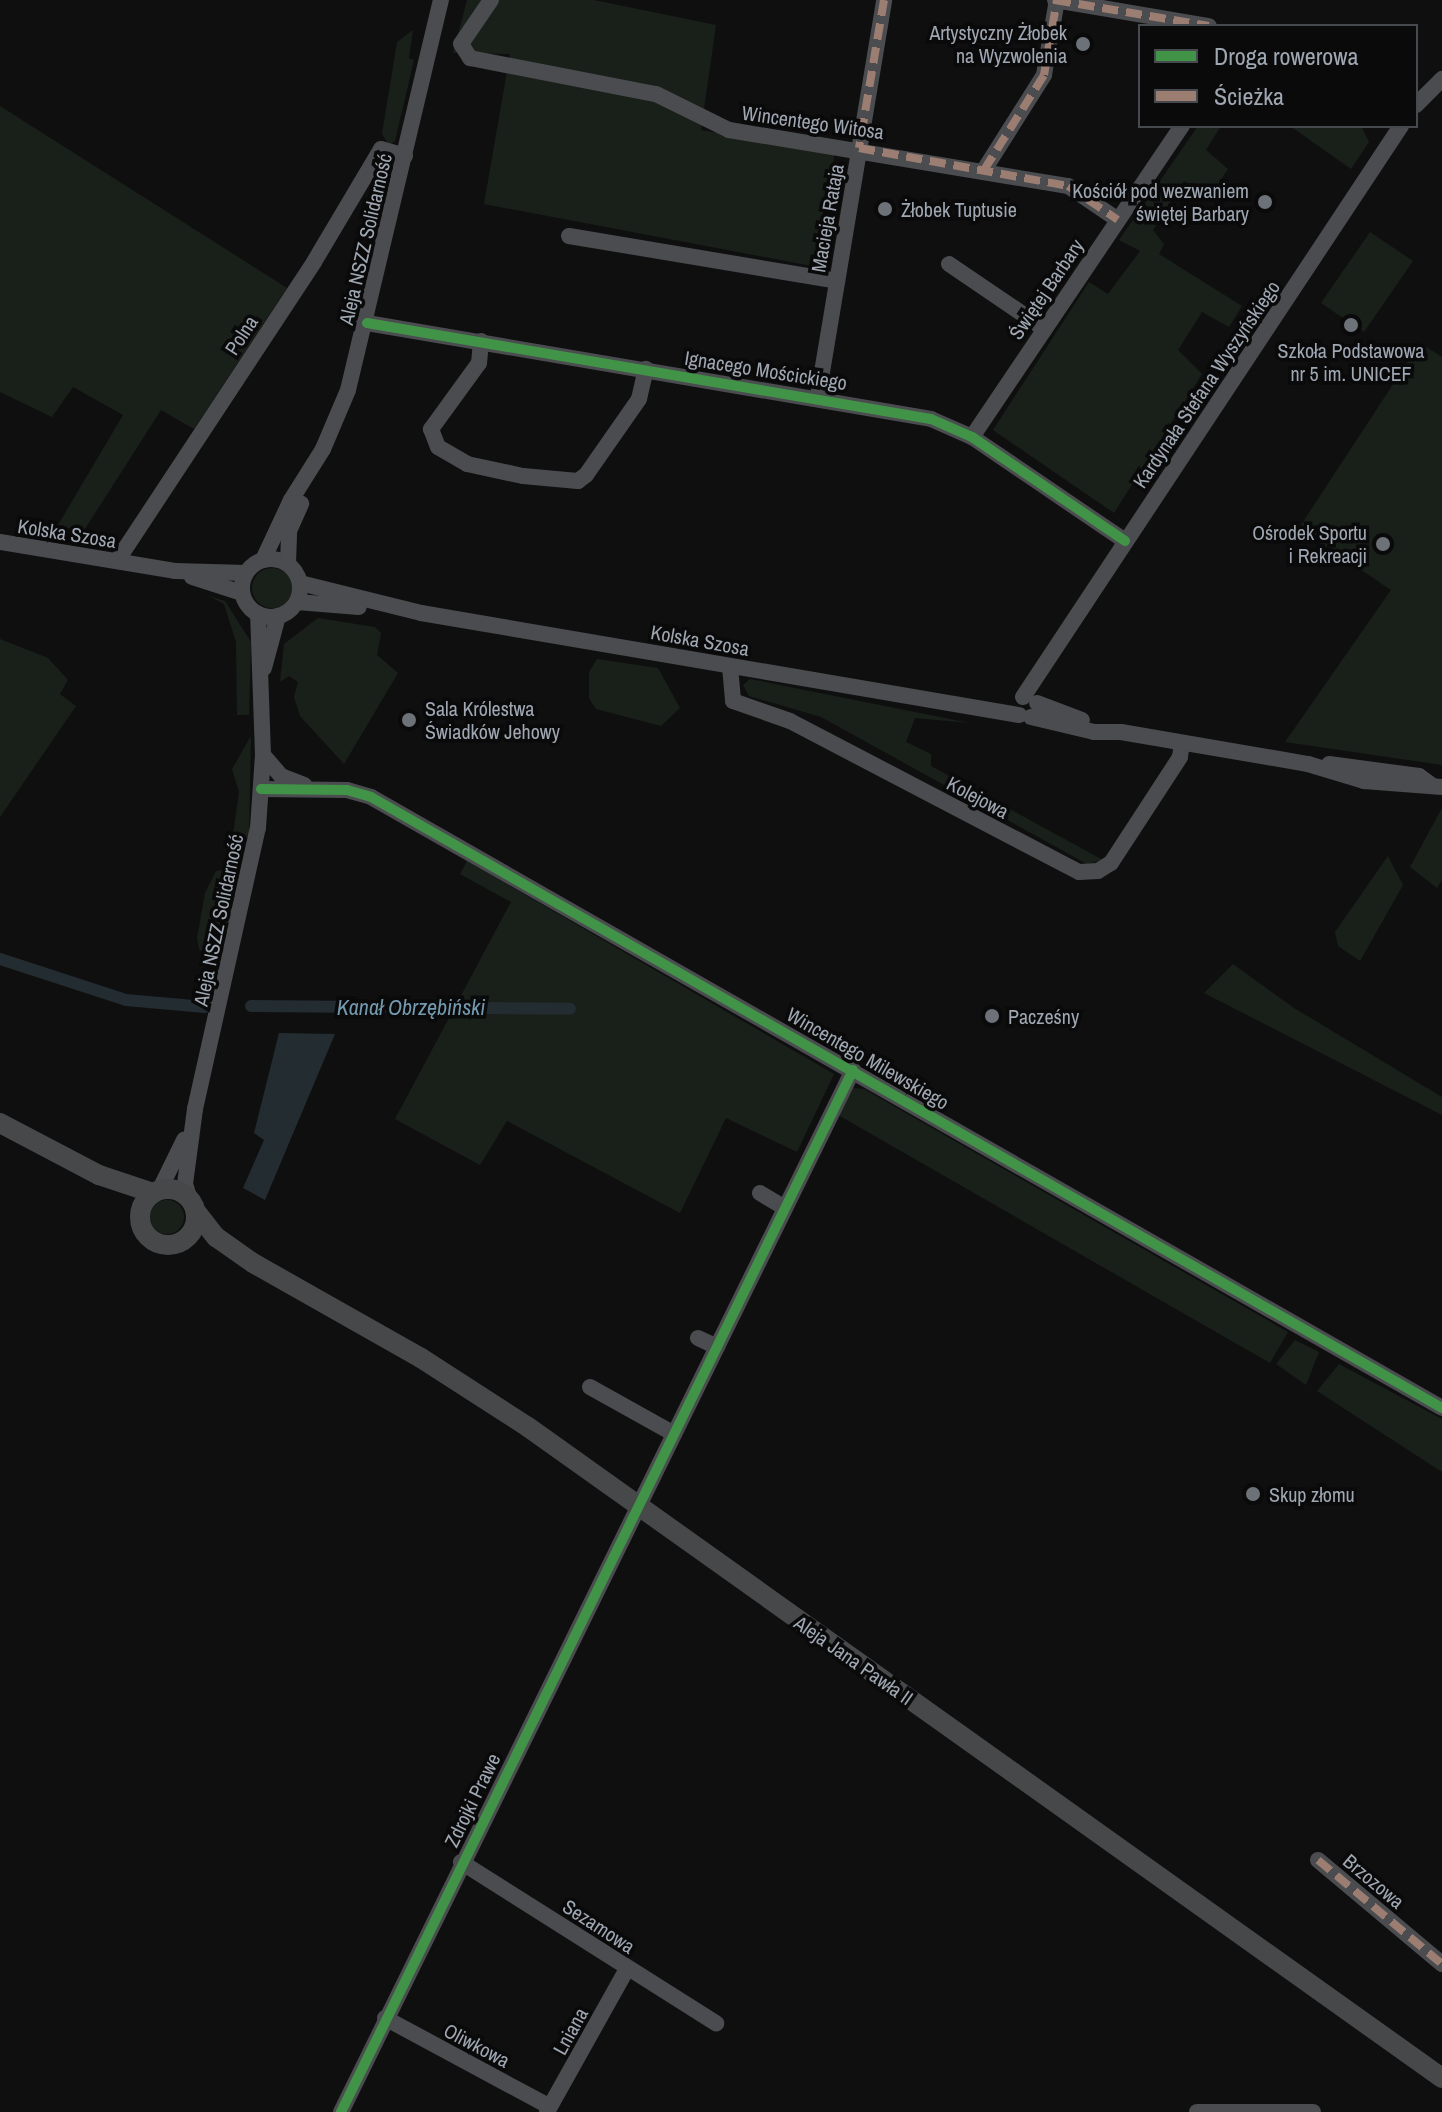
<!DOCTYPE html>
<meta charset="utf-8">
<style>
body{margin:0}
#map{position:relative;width:1442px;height:2112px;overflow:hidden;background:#0f0f10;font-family:"Archivo Narrow",sans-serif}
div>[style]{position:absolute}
.green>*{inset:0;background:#19201a}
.round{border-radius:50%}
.water>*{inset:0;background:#232c31}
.canal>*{height:12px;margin:-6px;padding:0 6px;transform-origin:6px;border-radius:6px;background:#232c31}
.minor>*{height:16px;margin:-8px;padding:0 8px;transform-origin:8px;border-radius:8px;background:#4a4c4f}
.minor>.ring{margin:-8px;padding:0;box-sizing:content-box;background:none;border:16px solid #4a4c4f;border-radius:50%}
.major>*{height:20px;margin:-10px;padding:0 10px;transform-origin:10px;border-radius:10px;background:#46484a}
.major>.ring{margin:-10px;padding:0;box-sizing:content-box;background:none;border:20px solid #46484a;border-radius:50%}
.quiet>*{height:8px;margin-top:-4px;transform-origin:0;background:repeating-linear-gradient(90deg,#9b7d72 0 16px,transparent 0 24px)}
.cycleway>*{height:10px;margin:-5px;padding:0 5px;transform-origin:5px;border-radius:5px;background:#419447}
.dots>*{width:22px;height:22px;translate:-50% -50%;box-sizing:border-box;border:4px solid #0a0a0b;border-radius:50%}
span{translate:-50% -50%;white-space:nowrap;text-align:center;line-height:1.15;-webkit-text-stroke:7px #0a0a0b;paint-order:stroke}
.poi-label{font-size:20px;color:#9fa7b2}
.right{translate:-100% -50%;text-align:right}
.left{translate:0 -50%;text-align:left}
.street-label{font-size:20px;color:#9fa7b2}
.water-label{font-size:22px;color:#749aaf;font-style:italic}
.legend{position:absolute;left:1138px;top:24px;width:280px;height:104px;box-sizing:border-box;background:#0a0a0b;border:2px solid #46494e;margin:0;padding:10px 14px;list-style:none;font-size:24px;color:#9fa7b2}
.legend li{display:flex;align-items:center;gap:16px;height:40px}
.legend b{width:40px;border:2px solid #46494e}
</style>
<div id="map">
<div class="green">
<i style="clip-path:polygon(467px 0,594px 0,716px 25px,701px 130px,835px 153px,812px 266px,484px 204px,510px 54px,453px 53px)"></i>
<i style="clip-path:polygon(413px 30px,409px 58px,414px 60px,395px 141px,389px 145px,382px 134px,397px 42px)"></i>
<i style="clip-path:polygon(0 106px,287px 288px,194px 429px,161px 410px,83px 532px,58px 525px,123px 415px,73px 387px,52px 417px,0 392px)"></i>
<i style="clip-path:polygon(1198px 126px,1221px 126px,1206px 150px,1228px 169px,1208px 198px,1184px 181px,1153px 230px,1164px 244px,1159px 254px,1242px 306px,1229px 327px,1202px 312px,1178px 350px,1202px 374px,1114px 513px,993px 430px,1089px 282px,1108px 294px,1140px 251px,1119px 240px)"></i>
<i style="clip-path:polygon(1290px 126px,1361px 126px,1369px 142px,1351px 169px)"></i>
<i style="clip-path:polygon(1370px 232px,1413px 261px,1364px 332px,1321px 303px)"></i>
<i style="clip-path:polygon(1420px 343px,1442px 357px,1442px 765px,1285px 742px,1391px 590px,1299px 528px)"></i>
<i class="round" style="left:252px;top:568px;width:40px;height:40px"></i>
<i style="clip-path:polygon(209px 596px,225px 601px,251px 642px,249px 715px,237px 715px,236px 642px,224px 604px)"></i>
<i style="clip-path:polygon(318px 618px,375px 627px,381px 633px,377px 655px,398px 673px,344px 764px,300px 716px,294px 697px,298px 682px,289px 676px,280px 682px,284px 644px)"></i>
<i style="clip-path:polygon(0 639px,48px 658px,68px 680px,60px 694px,76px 706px,0 817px)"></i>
<i style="clip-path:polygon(597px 659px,658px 668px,680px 708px,661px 726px,596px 709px,589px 698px,589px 672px)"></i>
<i style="clip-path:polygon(750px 679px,970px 723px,915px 718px,906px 742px,931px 754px,931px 766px,1103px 860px,1087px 864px,821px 717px,749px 696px,743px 685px)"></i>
<i style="clip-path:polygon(251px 736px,249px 836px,231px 850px,239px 792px,232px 769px)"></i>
<i style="clip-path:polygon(1442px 808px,1442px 880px,1437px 888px,1410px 867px)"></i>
<i style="clip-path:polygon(1388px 856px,1403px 885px,1360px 961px,1338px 946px,1335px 932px)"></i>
<i style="clip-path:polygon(467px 861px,834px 1074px,797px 1152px,726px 1118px,680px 1213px,507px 1121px,480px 1165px,395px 1119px,511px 902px,460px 874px)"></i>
<i style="clip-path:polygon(236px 868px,241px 871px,220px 962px,214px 964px,199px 949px,197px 938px,205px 893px,216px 871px)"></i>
<i style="clip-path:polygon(1233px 964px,1294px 1008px,1442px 1097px,1442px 1115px,1204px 993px)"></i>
<i style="clip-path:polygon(853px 1088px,864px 1089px,1288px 1332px,1270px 1363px,838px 1115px)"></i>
<i class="round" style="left:150px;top:1200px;width:34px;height:34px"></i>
<i style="clip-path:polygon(1295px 1340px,1319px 1352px,1306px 1385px,1276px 1364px)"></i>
<i style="clip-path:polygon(1339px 1364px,1442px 1419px,1442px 1472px,1317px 1391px)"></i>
</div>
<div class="water">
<i style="clip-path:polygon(279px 1033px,335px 1034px,265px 1200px,243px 1188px,264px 1140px,254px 1133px)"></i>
</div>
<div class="canal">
<i style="left:0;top:959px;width:133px;rotate:18deg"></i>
<i style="left:126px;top:1000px;width:79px;rotate:5.1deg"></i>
<i style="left:251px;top:1006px;width:319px;rotate:0.5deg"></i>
</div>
<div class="minor">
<i style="left:491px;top:0;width:53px;rotate:124.3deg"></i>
<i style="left:461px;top:44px;width:17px;rotate:57deg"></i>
<i style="left:470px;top:58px;width:189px;rotate:11deg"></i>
<i style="left:656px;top:94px;width:81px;rotate:26.3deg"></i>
<i style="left:729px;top:130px;width:344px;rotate:9.4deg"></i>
<i style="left:1068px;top:186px;width:60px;rotate:34.2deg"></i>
<i style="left:1055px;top:0;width:156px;rotate:9.6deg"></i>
<i style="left:1416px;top:105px;width:37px;rotate:-45deg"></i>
<i style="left:984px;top:170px;width:112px;rotate:-57.7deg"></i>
<i style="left:1044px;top:75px;width:76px;rotate:-80.2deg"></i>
<i style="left:569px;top:236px;width:272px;rotate:9.5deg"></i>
<i style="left:949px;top:264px;width:114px;rotate:34.2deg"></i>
<i style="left:367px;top:323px;width:572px;rotate:9.66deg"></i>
<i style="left:931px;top:419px;width:45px;rotate:23.7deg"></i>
<i style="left:972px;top:437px;width:185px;rotate:34.2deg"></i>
<i style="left:481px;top:341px;width:22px;rotate:95deg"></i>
<i style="left:479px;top:363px;width:82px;rotate:126deg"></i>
<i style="left:431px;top:429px;width:19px;rotate:69deg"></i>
<i style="left:438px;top:447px;width:34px;rotate:30deg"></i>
<i style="left:467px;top:464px;width:57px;rotate:12.1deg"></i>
<i style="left:523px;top:476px;width:55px;rotate:5.2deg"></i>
<i style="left:578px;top:481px;width:10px;rotate:-37deg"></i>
<i style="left:586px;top:475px;width:93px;rotate:-55.1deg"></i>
<i style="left:639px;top:399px;width:31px;rotate:-77deg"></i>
<i style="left:818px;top:396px;width:401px;rotate:-80.5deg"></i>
<i style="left:972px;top:437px;width:375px;rotate:-56deg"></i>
<i style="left:0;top:542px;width:177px;rotate:9.4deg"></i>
<i style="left:175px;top:571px;width:71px;rotate:1.6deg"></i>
<i class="ring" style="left:242px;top:559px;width:42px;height:42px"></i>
<i style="left:263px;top:560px;width:66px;rotate:-65deg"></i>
<i style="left:291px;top:500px;width:60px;rotate:-57.9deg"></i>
<i style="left:323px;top:449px;width:64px;rotate:-67deg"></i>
<i style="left:348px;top:390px;width:401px;rotate:-76.6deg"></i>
<i style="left:117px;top:561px;width:358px;rotate:-56.6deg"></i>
<i style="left:314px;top:262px;width:131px;rotate:-59.3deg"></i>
<i style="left:381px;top:149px;width:25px;rotate:16deg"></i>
<i style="left:288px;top:564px;width:33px;rotate:-88deg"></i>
<i style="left:289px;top:531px;width:30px;rotate:-66deg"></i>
<i style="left:192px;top:577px;width:52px;rotate:17.7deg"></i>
<i style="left:300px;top:583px;width:125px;rotate:13.9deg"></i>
<i style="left:421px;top:613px;width:607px;rotate:9.68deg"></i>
<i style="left:297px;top:602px;width:62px;rotate:4.6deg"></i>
<i style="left:730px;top:666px;width:35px;rotate:85deg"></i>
<i style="left:733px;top:701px;width:60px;rotate:19.3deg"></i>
<i style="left:790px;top:721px;width:326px;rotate:27.6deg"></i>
<i style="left:1079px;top:872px;width:19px;rotate:-3deg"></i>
<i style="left:1098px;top:871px;width:15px;rotate:-32deg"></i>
<i style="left:1111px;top:863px;width:126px;rotate:-56.9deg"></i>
<i style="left:1180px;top:757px;width:14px;rotate:-82deg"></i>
<i style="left:264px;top:668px;width:54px;rotate:-74.9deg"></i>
<i style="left:1023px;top:697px;width:685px;rotate:-56.5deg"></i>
<i style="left:1037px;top:703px;width:48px;rotate:20.7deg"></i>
<i style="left:1031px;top:717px;width:65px;rotate:13.4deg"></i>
<i style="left:1094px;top:732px;width:27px"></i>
<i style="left:1121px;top:732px;width:190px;rotate:9.7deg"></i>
<i style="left:1308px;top:764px;width:59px;rotate:16.9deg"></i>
<i style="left:1364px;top:781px;width:78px;rotate:4.4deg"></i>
<i style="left:263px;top:755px;width:28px;rotate:49deg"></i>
<i style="left:281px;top:776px;width:25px;rotate:21deg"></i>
<i style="left:1329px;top:764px;width:91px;rotate:7.6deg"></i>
<i style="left:1419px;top:776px;width:17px;rotate:36deg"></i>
<i style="left:261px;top:789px;width:86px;rotate:0.7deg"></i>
<i style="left:347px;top:790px;width:25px;rotate:16deg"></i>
<i style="left:371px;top:797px;width:1233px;rotate:29.7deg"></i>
<i style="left:160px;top:1189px;width:55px;rotate:-63.9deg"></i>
<i style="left:760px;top:1193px;width:29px;rotate:31deg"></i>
<i style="left:189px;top:1197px;width:14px;rotate:-107deg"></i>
<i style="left:185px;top:1184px;width:76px;rotate:-82.4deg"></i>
<i style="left:195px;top:1109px;width:288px;rotate:-77.4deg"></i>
<i style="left:258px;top:828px;width:73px;rotate:-86.1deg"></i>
<i style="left:263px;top:755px;width:141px;rotate:-92deg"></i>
<i style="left:698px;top:1338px;width:21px;rotate:25deg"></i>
<i style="left:590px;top:1387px;width:96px;rotate:29.2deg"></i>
<i style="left:1318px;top:1860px;width:162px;rotate:40deg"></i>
<i style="left:461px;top:1862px;width:302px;rotate:32.3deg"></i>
<i style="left:385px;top:2018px;width:187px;rotate:28.3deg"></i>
<i style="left:341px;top:2112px;width:1161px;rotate:-63.83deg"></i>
<i style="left:547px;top:2112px;width:164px;rotate:-60.8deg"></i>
<i style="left:1197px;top:2112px;width:116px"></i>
</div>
<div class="major">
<i style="left:0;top:1123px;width:112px;rotate:27.7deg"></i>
<i style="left:99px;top:1175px;width:57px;rotate:18.4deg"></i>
<i class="ring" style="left:140px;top:1189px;width:36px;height:36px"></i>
<i style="left:197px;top:1213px;width:31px;rotate:52deg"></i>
<i style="left:216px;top:1237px;width:45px;rotate:35.1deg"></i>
<i style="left:253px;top:1263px;width:193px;rotate:29.5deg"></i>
<i style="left:421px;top:1358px;width:127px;rotate:32.8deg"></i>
<i style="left:528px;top:1427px;width:1122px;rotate:35.46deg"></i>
</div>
<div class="quiet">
<i style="left:884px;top:0;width:150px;rotate:99.6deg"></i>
<i style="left:859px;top:148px;width:212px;rotate:10.3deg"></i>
<i style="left:1068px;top:186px;width:60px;rotate:34.2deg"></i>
<i style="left:1055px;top:0;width:156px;rotate:9.6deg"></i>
<i style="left:984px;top:170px;width:112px;rotate:-57.7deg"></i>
<i style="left:1044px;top:75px;width:76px;rotate:-80.2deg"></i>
<i style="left:1318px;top:1860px;width:162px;rotate:40deg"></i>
</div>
<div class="cycleway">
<i style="left:367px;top:323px;width:572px;rotate:9.66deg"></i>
<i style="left:931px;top:419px;width:45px;rotate:23.7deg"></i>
<i style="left:972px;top:437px;width:185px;rotate:34.2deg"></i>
<i style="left:261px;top:789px;width:86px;rotate:0.7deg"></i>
<i style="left:347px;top:790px;width:25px;rotate:16deg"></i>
<i style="left:371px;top:797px;width:1233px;rotate:29.7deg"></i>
<i style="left:341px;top:2112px;width:1161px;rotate:-63.83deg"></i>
</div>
<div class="dots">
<i style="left:1083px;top:44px;background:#6d7279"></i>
<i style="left:1265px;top:202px;background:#6d7279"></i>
<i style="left:885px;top:209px;background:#6d7279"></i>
<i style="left:1351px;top:325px;background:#6d7279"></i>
<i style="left:1383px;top:544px;background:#6d7279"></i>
<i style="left:409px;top:720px;background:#6d7279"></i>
<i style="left:992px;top:1016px;background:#6d7279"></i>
<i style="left:1253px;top:1494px;background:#6d7279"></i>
</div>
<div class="poi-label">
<span class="right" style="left:1067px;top:44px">Artystyczny Żłobek<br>na Wyzwolenia</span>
<span class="right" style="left:1249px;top:202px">Kościół pod wezwaniem<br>świętej Barbary</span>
<span class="left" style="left:901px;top:209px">Żłobek Tuptusie</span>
<span style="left:1351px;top:362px">Szkoła Podstawowa<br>nr 5 im. UNICEF</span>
<span class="right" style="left:1367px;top:544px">Ośrodek Sportu<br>i Rekreacji</span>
<span class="left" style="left:425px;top:720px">Sala Królestwa<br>Świadków Jehowy</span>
<span class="left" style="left:1008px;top:1016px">Pacześny</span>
<span class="left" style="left:1269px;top:1494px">Skup złomu</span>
</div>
<div class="street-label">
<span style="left:813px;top:122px;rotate:8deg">Wincentego Witosa</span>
<span style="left:827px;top:218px;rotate:-80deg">Macieja Rataja</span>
<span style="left:365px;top:239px;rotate:-77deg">Aleja NSZZ Solidarność</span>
<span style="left:1046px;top:289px;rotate:-56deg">Świętej Barbary</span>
<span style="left:241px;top:335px;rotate:-57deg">Polna</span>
<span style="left:766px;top:370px;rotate:9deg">Ignacego Mościckiego</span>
<span style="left:1206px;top:384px;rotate:-56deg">Kardynała Stefana Wyszyńskiego</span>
<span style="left:67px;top:533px;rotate:9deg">Kolska Szosa</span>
<span style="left:700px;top:640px;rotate:10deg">Kolska Szosa</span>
<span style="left:978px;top:797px;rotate:28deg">Kolejowa</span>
<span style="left:218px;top:920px;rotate:-78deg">Aleja NSZZ Solidarność</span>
<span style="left:868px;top:1058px;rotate:30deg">Wincentego Milewskiego</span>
<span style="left:854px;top:1660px;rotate:35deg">Aleja Jana Pawła II</span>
<span style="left:472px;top:1800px;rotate:-64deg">Zdrojki Prawe</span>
<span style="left:1374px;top:1881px;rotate:40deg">Brzozowa</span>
<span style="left:599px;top:1926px;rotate:33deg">Sezamowa</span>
<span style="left:570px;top:2031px;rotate:-61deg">Lniana</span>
<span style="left:477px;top:2045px;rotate:28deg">Oliwkowa</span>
</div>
<div class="water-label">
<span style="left:411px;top:1008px">Kanał Obrzębiński</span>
</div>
<ul class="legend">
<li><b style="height:10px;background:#419447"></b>Droga rowerowa</li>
<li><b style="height:10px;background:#9b7d72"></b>Ścieżka</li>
</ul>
</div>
